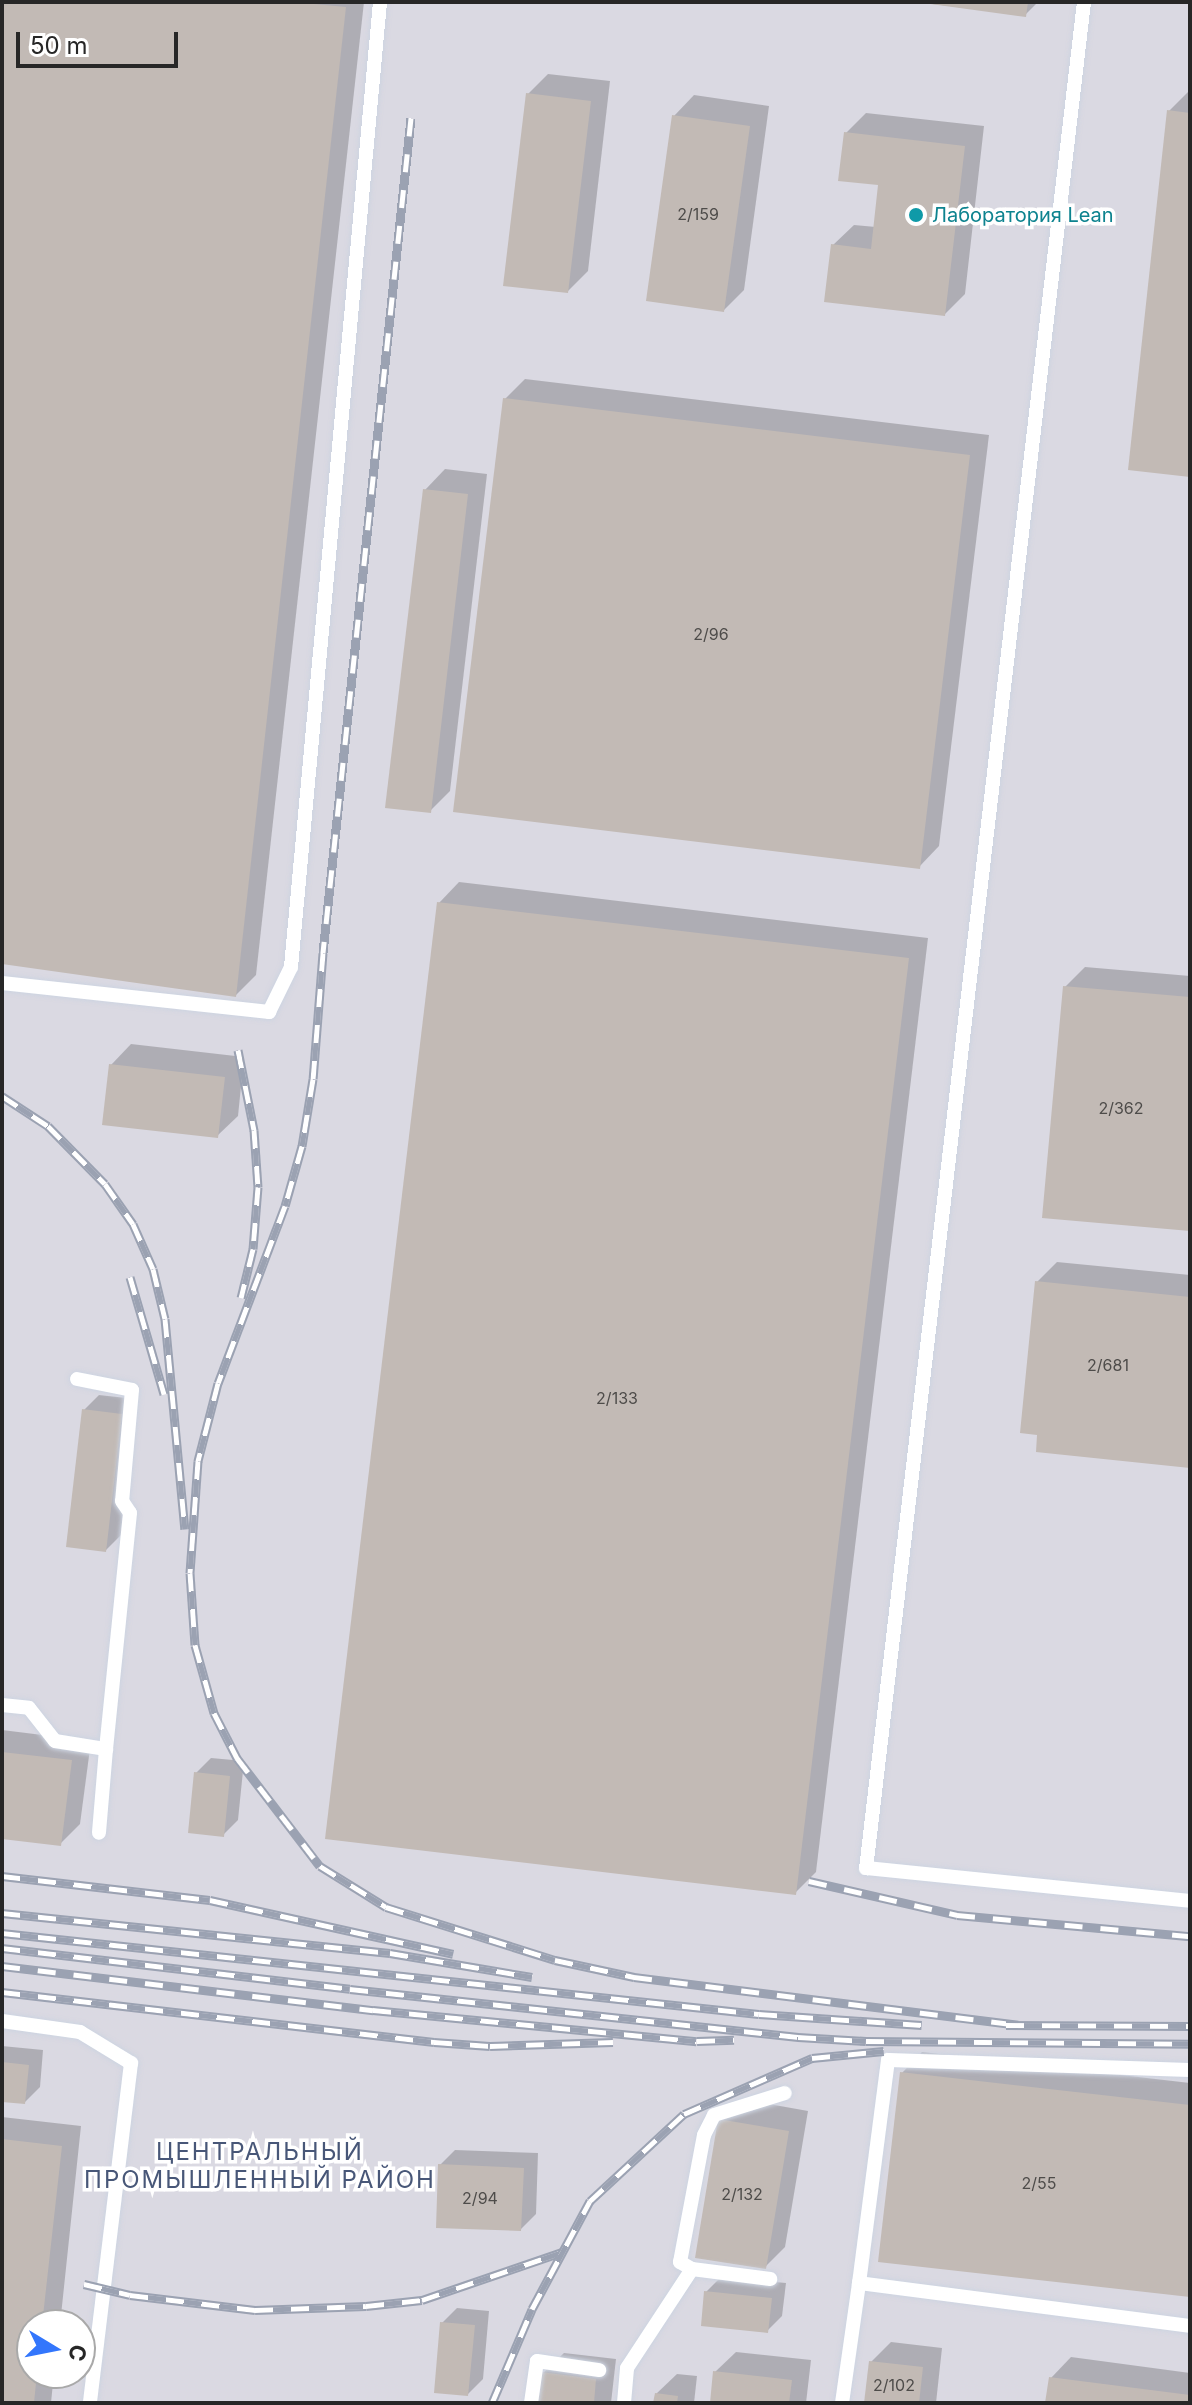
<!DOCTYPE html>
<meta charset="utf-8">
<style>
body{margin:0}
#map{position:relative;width:1192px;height:2405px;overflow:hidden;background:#eae0d8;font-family:Inter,sans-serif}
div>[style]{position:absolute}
.industrial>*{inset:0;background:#dad9e2}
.shadow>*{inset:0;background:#0003}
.building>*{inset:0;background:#c2bab5}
.roads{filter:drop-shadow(0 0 2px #cdd4e1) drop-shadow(0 0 2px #cdd4e1)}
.service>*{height:14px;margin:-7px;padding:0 7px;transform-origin:7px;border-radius:7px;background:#fff}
.rail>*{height:9px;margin-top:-4.5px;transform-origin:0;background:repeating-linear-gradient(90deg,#fff 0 18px,#9ba2b2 0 36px);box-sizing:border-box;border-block:2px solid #9ba2b2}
.dots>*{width:22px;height:22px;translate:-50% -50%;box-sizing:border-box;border:4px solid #fff;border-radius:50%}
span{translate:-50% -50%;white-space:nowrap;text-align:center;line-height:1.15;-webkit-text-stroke:7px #fff;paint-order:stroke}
.number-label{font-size:16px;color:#4e4c4a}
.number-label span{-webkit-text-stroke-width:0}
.culture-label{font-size:20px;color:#0d838f}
.left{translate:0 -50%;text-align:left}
.quarter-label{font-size:24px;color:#485778;letter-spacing:2px}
.frame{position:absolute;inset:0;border:4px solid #272727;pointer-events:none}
.north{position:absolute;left:16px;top:2309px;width:80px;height:80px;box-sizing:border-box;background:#fff;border:2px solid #a9a9a9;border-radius:50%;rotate:100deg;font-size:22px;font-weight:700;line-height:32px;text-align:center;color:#272727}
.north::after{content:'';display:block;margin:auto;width:28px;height:36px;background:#3376fc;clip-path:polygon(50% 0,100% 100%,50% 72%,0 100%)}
.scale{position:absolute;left:16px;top:32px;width:162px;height:36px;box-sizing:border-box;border:4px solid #272727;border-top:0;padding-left:10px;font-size:24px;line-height:28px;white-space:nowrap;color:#272727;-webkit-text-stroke:6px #fff;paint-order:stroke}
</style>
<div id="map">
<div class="industrial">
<i style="clip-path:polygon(evenodd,2px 2px,1190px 2px,1190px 2403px,2px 2403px,2px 2px,32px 2325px,80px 2325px,80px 2373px,32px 2373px,32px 2325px)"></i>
</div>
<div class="shadow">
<i style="clip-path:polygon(2px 2px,364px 2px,256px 975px,236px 995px,2px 962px)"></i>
<i style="clip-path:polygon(916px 2px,1038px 2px,1025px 15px)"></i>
<i style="clip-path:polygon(548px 74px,610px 81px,588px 271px,568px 291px,528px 94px)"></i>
<i style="clip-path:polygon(1189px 91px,1190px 91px,1190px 475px,1169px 111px)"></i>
<i style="clip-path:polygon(694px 95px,769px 106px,744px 290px,724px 310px,674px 116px)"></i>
<i style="clip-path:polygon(866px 113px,984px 126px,965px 294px,945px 314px,833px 245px,854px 225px,876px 227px,881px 184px,846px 133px)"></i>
<i style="clip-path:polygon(525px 379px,989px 435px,939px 846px,919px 867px,505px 399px)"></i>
<i style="clip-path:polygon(445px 469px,487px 474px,450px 791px,430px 811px,425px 490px)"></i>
<i style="clip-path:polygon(459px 882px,928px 938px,816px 1872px,795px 1893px,439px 903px)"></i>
<i style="clip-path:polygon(1085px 967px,1190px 976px,1190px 1229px,1065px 987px)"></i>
<i style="clip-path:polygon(131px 1044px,244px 1057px,238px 1116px,217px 1136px,111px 1065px)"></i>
<i style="clip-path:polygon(1057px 1262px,1190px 1275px,1190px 1466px,1037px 1282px)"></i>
<i style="clip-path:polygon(99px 1395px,136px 1399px,121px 1535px,106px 1550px,84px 1410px)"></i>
<i style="clip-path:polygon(2px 1730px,91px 1741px,80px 1824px,60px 1844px,2px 1837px)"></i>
<i style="clip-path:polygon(211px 1758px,244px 1761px,238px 1820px,223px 1835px,196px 1773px)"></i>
<i style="clip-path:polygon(2px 2046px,43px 2050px,40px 2087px,25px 2102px,2px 2100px)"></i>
<i style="clip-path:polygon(922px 2052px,1190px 2083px,1190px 2296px,902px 2073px)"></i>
<i style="clip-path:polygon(741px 2099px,808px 2111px,785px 2247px,765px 2267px,720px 2120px)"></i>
<i style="clip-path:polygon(2px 2117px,81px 2126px,60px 2325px,32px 2325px,32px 2373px,54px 2373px,51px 2403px,2px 2403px)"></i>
<i style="clip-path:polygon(455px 2150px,538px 2153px,536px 2214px,521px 2229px,440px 2165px)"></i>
<i style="clip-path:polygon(721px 2277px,786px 2283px,782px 2316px,767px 2331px,706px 2292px)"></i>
<i style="clip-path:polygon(457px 2308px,489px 2311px,483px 2379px,468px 2394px,442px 2323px)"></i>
<i style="clip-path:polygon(891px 2342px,942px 2348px,936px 2403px,866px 2403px,871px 2362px)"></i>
<i style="clip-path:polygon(736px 2352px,811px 2360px,806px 2403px,712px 2403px,715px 2372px)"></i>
<i style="clip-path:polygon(564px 2353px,616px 2359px,611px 2403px,540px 2403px,543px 2373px)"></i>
<i style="clip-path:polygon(1071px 2357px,1190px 2373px,1190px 2403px,1047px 2403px,1051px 2378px)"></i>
<i style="clip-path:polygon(677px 2374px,697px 2376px,694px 2403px,655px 2403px,656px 2394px)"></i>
</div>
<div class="building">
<i style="clip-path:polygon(2px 2px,293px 2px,346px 7px,236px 997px,2px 964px)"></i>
<i style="clip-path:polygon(916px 2px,1028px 2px,1026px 17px)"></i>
<i style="clip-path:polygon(526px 93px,591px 101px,568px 293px,503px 286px)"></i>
<i style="clip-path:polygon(1167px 110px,1190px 113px,1190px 477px,1128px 470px)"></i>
<i style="clip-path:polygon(672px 115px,750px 126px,724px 312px,646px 301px)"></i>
<i style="clip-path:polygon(844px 132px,965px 146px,945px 316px,824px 302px,831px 244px,871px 249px,878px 185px,838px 181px)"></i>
<i style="clip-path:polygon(503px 398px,970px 455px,920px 869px,453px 812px)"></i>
<i style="clip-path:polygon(423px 489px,468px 494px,431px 813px,385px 808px)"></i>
<i style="clip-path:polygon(437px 902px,909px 958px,796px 1895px,325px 1839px)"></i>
<i style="clip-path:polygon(1063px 986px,1190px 997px,1190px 1231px,1042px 1218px)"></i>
<i style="clip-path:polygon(109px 1064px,225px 1077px,218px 1138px,102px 1125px)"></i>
<i style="clip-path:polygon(1035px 1281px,1190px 1297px,1190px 1468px,1036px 1452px,1037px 1435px,1020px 1433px)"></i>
<i style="clip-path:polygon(82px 1409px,122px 1414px,106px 1552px,66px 1547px)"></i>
<i style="clip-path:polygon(2px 1752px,72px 1760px,61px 1846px,2px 1839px)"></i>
<i style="clip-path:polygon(194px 1772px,230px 1776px,224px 1837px,188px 1833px)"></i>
<i style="clip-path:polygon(2px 2062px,29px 2065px,25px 2104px,2px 2102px)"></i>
<i style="clip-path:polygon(900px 2072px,1190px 2105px,1190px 2297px,878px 2262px)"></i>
<i style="clip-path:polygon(718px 2119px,789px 2131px,766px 2269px,695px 2258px)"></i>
<i style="clip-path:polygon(2px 2139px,62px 2146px,42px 2325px,32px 2325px,32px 2373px,37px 2373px,34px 2403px,2px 2403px)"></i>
<i style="clip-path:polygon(438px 2164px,524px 2168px,521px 2231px,436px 2228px)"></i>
<i style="clip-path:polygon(704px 2291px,772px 2298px,768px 2333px,701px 2326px)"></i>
<i style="clip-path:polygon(440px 2322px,475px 2325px,468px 2396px,434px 2393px)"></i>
<i style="clip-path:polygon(869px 2361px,923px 2367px,919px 2403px,864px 2403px)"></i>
<i style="clip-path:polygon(713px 2371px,792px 2380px,789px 2403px,710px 2403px)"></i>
<i style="clip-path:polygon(541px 2372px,596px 2379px,594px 2403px,538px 2403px)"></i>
<i style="clip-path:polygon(1049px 2377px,1190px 2395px,1190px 2403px,1045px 2403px)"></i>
<i style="clip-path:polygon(655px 2393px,678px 2396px,677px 2403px,653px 2403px)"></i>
</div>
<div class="roads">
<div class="service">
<i style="left:1084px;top:2px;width:1879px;rotate:96.66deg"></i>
<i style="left:866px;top:1868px;width:326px;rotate:5.8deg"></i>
<i style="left:2px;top:983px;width:269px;rotate:6.2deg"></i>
<i style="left:269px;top:1012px;width:50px;rotate:-63.9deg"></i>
<i style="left:291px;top:967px;width:969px;rotate:-84.73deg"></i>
<i style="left:77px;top:1379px;width:56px;rotate:11.3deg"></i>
<i style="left:132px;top:1390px;width:111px;rotate:95.1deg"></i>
<i style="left:122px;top:1501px;width:14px;rotate:56deg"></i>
<i style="left:130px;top:1513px;width:237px;rotate:95.8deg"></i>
<i style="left:2px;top:1705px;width:27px;rotate:6deg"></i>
<i style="left:29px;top:1708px;width:42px;rotate:51.8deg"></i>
<i style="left:55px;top:1741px;width:52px;rotate:8.9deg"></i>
<i style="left:106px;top:1749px;width:84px;rotate:94.8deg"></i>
<i style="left:2px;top:2021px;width:79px;rotate:8deg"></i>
<i style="left:80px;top:2032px;width:60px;rotate:31.3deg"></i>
<i style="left:131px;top:2063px;width:342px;rotate:96.9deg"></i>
<i style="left:1190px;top:2070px;width:302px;rotate:-178.1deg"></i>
<i style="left:888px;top:2060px;width:225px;rotate:97.4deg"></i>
<i style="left:859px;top:2283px;width:334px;rotate:7.4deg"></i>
<i style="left:692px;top:2269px;width:14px;rotate:-150deg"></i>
<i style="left:680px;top:2262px;width:129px;rotate:-79.3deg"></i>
<i style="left:704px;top:2135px;width:22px;rotate:-63deg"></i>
<i style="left:714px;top:2115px;width:74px;rotate:-17.2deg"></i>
<i style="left:531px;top:2403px;width:42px;rotate:-81.9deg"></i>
<i style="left:537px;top:2361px;width:63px;rotate:8.3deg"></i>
<i style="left:624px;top:2403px;width:35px;rotate:-85deg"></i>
<i style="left:627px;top:2368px;width:118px;rotate:-56.7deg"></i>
<i style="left:692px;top:2269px;width:79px;rotate:7.3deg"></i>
<i style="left:842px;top:2403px;width:121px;rotate:-81.9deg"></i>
</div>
</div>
<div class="rail">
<i style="left:411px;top:118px;width:840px;rotate:96.02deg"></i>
<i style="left:323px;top:953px;width:126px;rotate:94.5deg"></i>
<i style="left:313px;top:1079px;width:68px;rotate:99.3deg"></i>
<i style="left:302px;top:1146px;width:62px;rotate:105.8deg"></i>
<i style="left:285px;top:1206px;width:189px;rotate:110.7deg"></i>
<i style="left:218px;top:1383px;width:81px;rotate:104.4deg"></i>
<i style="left:198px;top:1461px;width:112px;rotate:94.1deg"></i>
<i style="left:190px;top:1573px;width:72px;rotate:86deg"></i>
<i style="left:195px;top:1645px;width:71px;rotate:74.4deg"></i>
<i style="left:214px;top:1713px;width:51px;rotate:62.9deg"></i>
<i style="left:237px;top:1758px;width:136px;rotate:52.5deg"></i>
<i style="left:320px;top:1866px;width:78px;rotate:31.8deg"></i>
<i style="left:386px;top:1907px;width:177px;rotate:17.4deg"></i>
<i style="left:555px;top:1960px;width:81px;rotate:12.1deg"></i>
<i style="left:634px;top:1977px;width:387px;rotate:7.1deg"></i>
<i style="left:238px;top:1050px;width:82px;rotate:78.7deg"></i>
<i style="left:254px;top:1130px;width:57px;rotate:86deg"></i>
<i style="left:258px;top:1187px;width:62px;rotate:94.6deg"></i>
<i style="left:253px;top:1249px;width:50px;rotate:103.8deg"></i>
<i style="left:2px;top:1096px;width:55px;rotate:33.1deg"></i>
<i style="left:48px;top:1126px;width:81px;rotate:45.5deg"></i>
<i style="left:105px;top:1184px;width:49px;rotate:55deg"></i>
<i style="left:133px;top:1224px;width:49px;rotate:66deg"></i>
<i style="left:153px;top:1269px;width:51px;rotate:76.5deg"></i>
<i style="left:165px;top:1319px;width:211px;rotate:84.6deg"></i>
<i style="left:130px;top:1277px;width:122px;rotate:73.8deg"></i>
<i style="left:2px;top:1876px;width:209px;rotate:6.6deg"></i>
<i style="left:210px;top:1900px;width:249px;rotate:12.5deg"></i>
<i style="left:809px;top:1881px;width:152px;rotate:12.9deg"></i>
<i style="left:957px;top:1915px;width:234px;rotate:5.2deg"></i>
<i style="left:2px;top:1913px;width:390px;rotate:5.9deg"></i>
<i style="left:390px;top:1953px;width:144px;rotate:9.6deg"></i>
<i style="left:2px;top:1933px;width:761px;rotate:6.11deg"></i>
<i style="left:759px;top:2014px;width:163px;rotate:3.9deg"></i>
<i style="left:2px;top:1948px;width:350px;rotate:6.7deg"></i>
<i style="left:350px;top:1989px;width:451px;rotate:6.1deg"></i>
<i style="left:798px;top:2037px;width:68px;rotate:3.4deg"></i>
<i style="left:866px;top:2041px;width:324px;rotate:0.5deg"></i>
<i style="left:2px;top:1966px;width:374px;rotate:6.8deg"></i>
<i style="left:373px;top:2010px;width:325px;rotate:5.5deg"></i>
<i style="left:697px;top:2041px;width:37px;rotate:-2deg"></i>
<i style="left:2px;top:1992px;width:435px;rotate:6.6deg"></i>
<i style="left:434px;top:2042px;width:56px;rotate:4.1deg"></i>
<i style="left:490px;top:2046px;width:123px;rotate:-1.9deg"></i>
<i style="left:1006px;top:2025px;width:184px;rotate:0.3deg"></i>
<i style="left:84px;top:2284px;width:47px;rotate:13.4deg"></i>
<i style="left:130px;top:2295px;width:126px;rotate:6.8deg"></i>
<i style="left:255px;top:2310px;width:111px;rotate:-2.1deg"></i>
<i style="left:366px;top:2306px;width:56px;rotate:-6.1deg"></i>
<i style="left:422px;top:2300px;width:148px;rotate:-18.9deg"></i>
<i style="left:492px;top:2403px;width:102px;rotate:-66.9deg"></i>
<i style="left:532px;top:2309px;width:123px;rotate:-61.8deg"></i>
<i style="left:590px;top:2201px;width:128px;rotate:-42.8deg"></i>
<i style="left:684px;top:2114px;width:140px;rotate:-23.6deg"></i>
<i style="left:812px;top:2058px;width:72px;rotate:-5.6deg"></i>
</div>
<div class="dots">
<i style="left:916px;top:215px;background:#0f9aa8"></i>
</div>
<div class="number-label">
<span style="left:698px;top:214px">2/159</span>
<span style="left:711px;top:634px">2/96</span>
<span style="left:1121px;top:1108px">2/362</span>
<span style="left:1108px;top:1365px">2/681</span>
<span style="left:617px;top:1398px">2/133</span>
<span style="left:1039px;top:2183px">2/55</span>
<span style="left:742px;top:2194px">2/132</span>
<span style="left:480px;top:2198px">2/94</span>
<span style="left:894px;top:2385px">2/102</span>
</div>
<div class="culture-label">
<span class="left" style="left:932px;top:215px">Лаборатория Lean</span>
</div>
<div class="quarter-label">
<span style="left:260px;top:2166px">ЦЕНТРАЛЬНЫЙ<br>ПРОМЫШЛЕННЫЙ РАЙОН</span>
</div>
<div class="frame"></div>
<div class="north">С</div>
<div class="scale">50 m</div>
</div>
